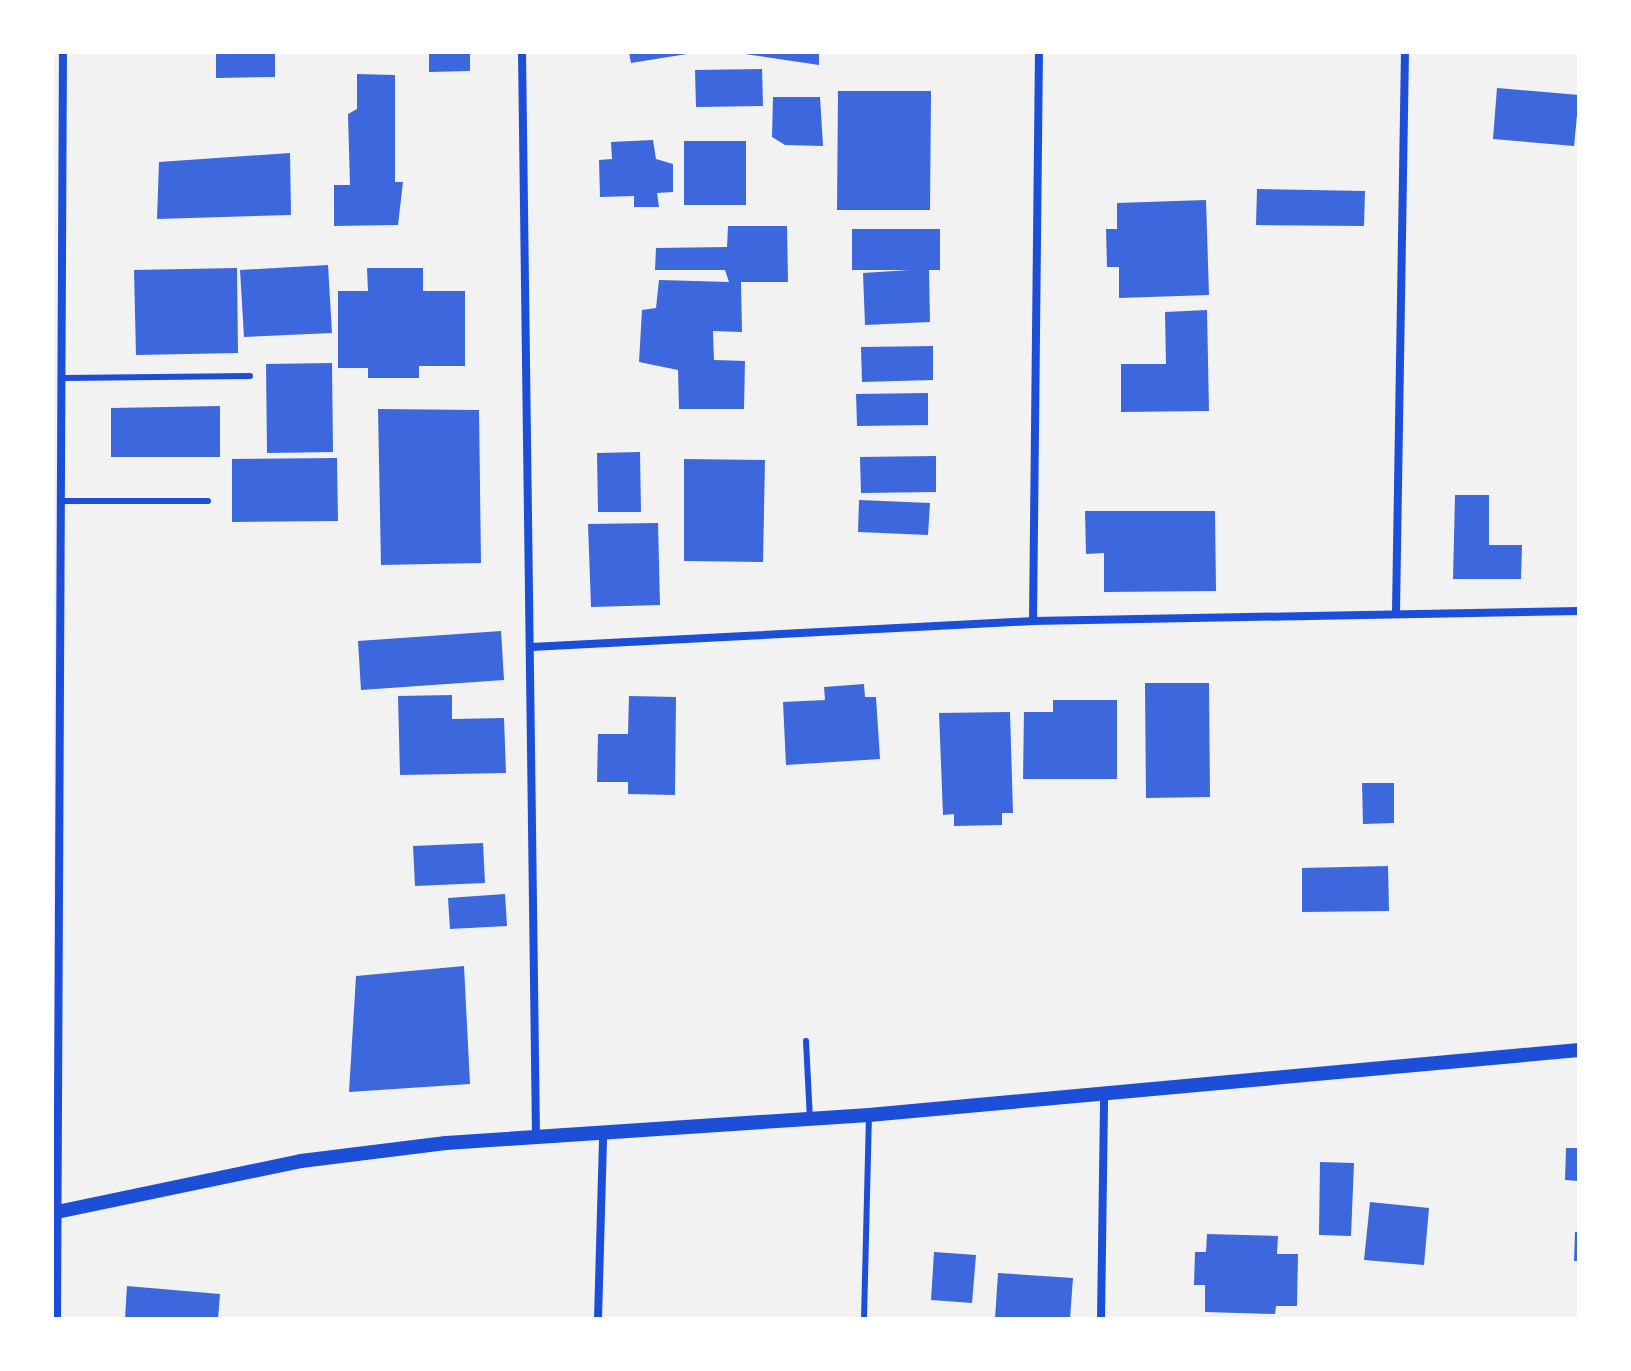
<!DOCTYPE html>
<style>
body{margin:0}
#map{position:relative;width:1631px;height:1371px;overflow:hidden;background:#f2f2f2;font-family:Overpass,sans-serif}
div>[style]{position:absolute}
.building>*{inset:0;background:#3d67dc}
.service>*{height:6px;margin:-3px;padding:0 3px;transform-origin:3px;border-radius:3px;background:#1d4ed8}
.minor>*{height:8px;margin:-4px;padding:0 4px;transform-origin:4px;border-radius:4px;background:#1d4ed8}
.tertiary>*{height:14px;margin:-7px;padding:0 7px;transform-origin:7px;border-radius:7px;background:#1d4ed8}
span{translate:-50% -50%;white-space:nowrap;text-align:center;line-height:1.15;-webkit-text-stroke:6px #fff;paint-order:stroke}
.frame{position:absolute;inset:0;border:54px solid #fff;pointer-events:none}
</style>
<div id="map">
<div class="building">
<i style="clip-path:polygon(216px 52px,275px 52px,275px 77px,216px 78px)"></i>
<i style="clip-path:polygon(429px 52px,470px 52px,470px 71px,429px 72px)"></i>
<i style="clip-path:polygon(629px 52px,687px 52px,687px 54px,631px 63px)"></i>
<i style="clip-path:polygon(745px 52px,819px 52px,819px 65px,745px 54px)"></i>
<i style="clip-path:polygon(762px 69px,763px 106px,696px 107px,695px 70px)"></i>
<i style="clip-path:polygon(357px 74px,395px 75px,395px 182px,403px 182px,398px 225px,334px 226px,334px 185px,350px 185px,348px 114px,357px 109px)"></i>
<i style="clip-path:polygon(1497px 88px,1579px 95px,1574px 146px,1493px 139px)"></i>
<i style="clip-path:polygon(838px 91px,931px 91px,930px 210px,837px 210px)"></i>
<i style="clip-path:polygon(773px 97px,820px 97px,823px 146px,785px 145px,772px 137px)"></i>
<i style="clip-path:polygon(653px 140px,656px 159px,673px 164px,673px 192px,657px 193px,659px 207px,634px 207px,634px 196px,600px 197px,599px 160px,612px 159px,611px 142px)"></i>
<i style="clip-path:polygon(684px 141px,746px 141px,746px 205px,684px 205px)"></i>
<i style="clip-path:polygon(290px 153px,291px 215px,157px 219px,159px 162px)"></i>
<i style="clip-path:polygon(1257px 189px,1365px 191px,1364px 226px,1256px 225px)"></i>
<i style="clip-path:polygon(1206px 200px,1209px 295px,1119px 298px,1119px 267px,1107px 267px,1106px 229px,1117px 229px,1117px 203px)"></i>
<i style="clip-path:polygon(728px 226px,787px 226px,788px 282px,741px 282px,742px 332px,713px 331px,714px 360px,745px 361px,744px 409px,679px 409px,678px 370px,639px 362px,642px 310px,656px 308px,659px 280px,729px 282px,725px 270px,655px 270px,656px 248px,727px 247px)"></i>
<i style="clip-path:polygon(852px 229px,940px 229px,940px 270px,929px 270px,930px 322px,865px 325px,863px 273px,909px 270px,852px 270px)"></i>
<i style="clip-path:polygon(328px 265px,332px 333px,244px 337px,240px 270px)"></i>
<i style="clip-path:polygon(237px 268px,238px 353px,136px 355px,134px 270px)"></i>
<i style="clip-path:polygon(367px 268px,423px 268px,423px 291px,465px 291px,465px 366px,419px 366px,419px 378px,368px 378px,368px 368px,338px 368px,338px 291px,368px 291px)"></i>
<i style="clip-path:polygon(1207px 310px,1209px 411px,1121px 412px,1121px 364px,1166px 364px,1165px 312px)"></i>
<i style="clip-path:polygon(933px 346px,933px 380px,862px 382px,861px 347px)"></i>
<i style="clip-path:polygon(332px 363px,333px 452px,267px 453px,266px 364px)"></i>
<i style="clip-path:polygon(928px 393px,928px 425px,857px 426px,856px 394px)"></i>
<i style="clip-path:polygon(220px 406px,220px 457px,111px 457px,111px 408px)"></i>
<i style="clip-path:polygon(378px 409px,479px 410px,481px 563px,381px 565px)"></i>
<i style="clip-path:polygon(640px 452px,641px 512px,598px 512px,597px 453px)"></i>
<i style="clip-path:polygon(936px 456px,936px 492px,861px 493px,860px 457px)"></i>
<i style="clip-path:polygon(337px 458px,338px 521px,232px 522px,232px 459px)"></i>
<i style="clip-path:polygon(684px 459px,765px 460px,763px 562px,684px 561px)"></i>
<i style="clip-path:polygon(1455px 495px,1489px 495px,1489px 545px,1522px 545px,1521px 579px,1453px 579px)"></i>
<i style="clip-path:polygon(859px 500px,930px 503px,928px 535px,858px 532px)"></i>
<i style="clip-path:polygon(1085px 511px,1215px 511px,1216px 591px,1104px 592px,1104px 553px,1086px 554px)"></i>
<i style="clip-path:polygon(658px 523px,660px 605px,591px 607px,588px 524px)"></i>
<i style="clip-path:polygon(501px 631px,504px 680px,361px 690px,358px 641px)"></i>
<i style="clip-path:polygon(1145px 683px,1209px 683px,1210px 797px,1146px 798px)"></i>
<i style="clip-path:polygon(864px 684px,865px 697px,876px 697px,880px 759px,786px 765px,783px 702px,825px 700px,824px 687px)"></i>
<i style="clip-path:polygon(452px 695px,452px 719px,504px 718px,506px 773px,400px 775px,398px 696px)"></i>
<i style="clip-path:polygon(629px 696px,676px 697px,675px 795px,628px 794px,628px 782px,597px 782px,598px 734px,628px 734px)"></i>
<i style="clip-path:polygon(1053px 700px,1117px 700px,1117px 779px,1023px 779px,1024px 712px,1053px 712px)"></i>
<i style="clip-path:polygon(1010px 712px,1013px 813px,1002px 813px,1002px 825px,954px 826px,954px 814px,943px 815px,939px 713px)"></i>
<i style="clip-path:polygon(1362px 783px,1394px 783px,1394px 823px,1363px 824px)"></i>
<i style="clip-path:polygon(483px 843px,485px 883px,415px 886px,413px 846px)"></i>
<i style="clip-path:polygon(1388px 866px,1389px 911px,1302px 912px,1302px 868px)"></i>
<i style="clip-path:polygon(505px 894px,507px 926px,450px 929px,448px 898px)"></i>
<i style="clip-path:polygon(464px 966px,470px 1084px,349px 1092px,356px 976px)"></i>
<i style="clip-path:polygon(1566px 1148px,1579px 1148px,1579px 1181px,1565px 1180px)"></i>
<i style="clip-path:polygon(1320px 1162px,1354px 1163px,1351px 1236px,1319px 1235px)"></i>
<i style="clip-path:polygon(1370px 1202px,1429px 1208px,1424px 1265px,1364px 1260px)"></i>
<i style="clip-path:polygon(1575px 1232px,1579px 1232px,1579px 1261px,1574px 1261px)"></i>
<i style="clip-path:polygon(1207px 1234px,1278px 1236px,1277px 1254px,1298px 1254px,1297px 1306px,1276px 1306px,1275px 1314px,1205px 1312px,1205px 1285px,1194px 1285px,1195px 1252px,1206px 1252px)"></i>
<i style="clip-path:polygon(934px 1252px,976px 1255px,972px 1303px,931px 1300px)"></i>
<i style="clip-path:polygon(998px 1273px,1073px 1278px,1070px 1319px,995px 1319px)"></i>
<i style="clip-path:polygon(127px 1286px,220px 1294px,218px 1319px,125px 1319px)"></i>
</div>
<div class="service">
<i style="left:64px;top:378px;width:186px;rotate:-0.6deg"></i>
<i style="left:64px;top:501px;width:144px"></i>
<i style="left:806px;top:1041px;width:78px;rotate:87.1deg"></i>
<i style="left:864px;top:1319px;width:204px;rotate:-88.6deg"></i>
</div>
<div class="minor">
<i style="left:522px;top:52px;width:1086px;rotate:89.26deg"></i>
<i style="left:1396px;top:611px;width:559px;rotate:-89.08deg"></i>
<i style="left:1033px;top:621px;width:569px;rotate:-89.4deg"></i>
<i style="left:531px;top:647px;width:503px;rotate:-2.96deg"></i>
<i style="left:1033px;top:621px;width:546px;rotate:-1.05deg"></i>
<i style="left:57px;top:1319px;width:1267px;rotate:-89.73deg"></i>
<i style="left:598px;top:1319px;width:182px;rotate:-88.4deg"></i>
<i style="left:1101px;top:1319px;width:228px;rotate:-89.2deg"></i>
</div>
<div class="tertiary">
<i style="left:52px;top:1213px;width:254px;rotate:-11.8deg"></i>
<i style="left:301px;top:1161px;width:146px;rotate:-7.1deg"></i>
<i style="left:446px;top:1143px;width:424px;rotate:-3.8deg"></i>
<i style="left:869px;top:1115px;width:713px;rotate:-5.23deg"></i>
</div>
<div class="frame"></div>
</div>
